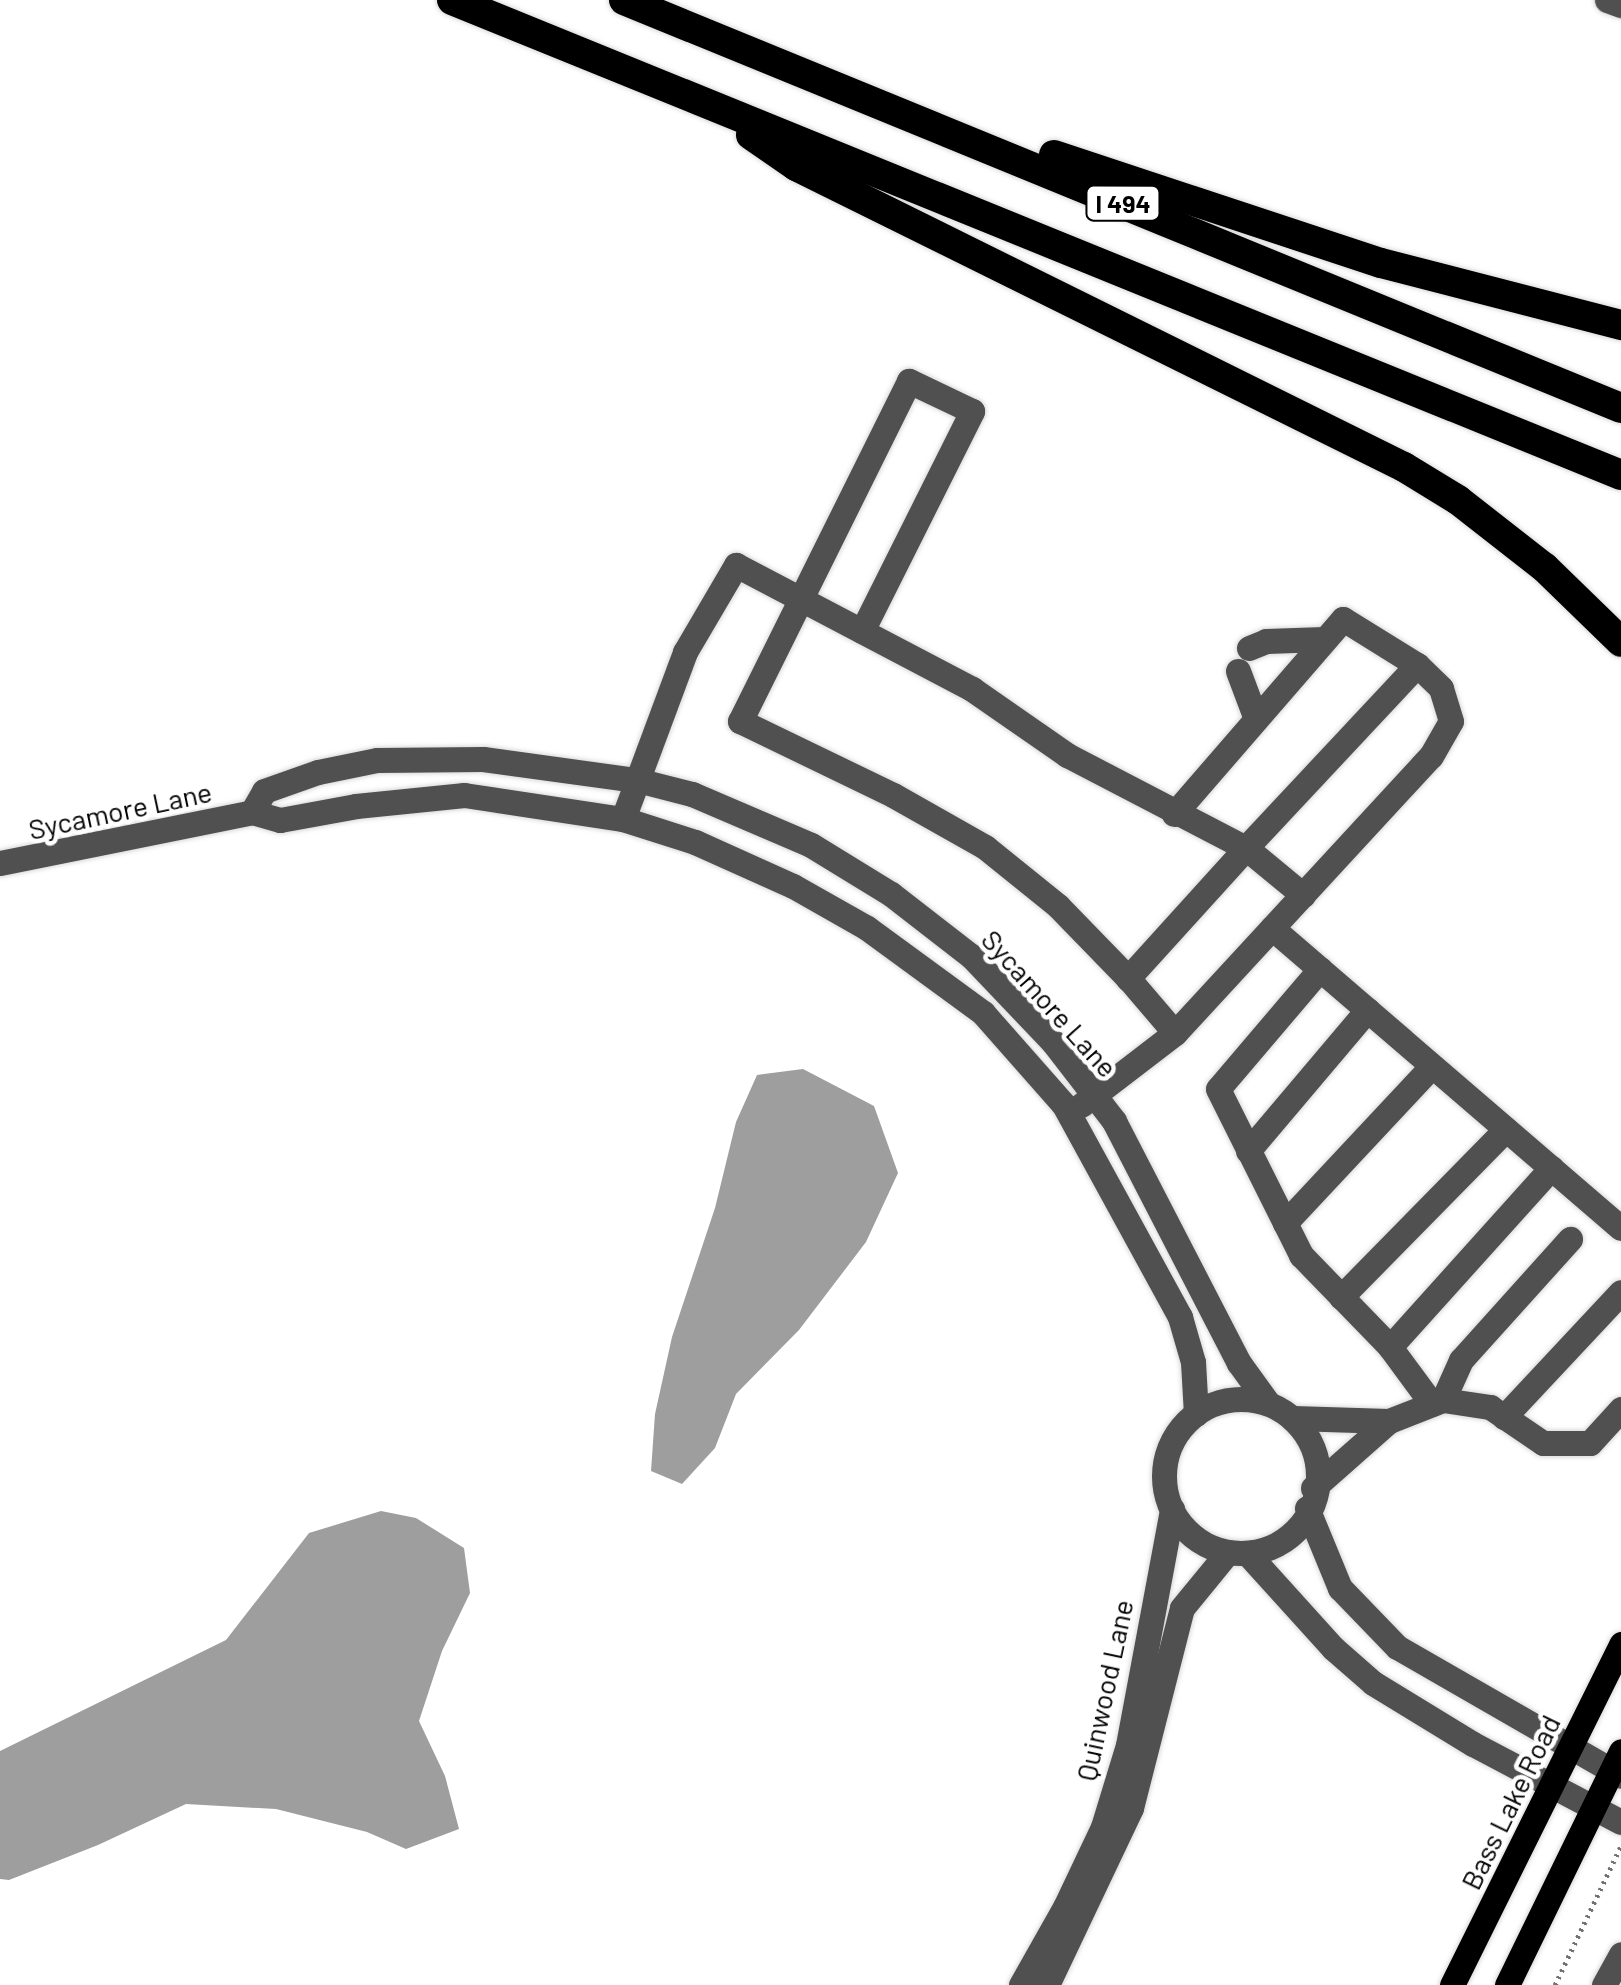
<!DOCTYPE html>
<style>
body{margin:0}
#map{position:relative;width:1621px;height:1985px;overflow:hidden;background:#fff;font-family:Barlow,sans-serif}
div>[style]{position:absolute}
.water>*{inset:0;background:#9e9e9e}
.path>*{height:5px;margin-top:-2.5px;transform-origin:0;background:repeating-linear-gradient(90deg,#727272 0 2.5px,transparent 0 7.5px)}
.roads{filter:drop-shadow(0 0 2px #dbdbdb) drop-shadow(0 0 2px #dbdbdb)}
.minor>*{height:25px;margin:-12.5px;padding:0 12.5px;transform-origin:12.5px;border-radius:12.5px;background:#505050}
.minor>.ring{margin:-12.5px;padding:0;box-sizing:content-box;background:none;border:25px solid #505050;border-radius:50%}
.major>*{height:25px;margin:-12.5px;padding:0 12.5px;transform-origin:12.5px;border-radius:12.5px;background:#000}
.highway>*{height:30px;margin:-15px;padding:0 15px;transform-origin:15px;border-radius:15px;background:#000}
span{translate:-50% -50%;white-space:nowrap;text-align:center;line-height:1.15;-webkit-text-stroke:9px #fff;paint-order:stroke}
.shield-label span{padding:2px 8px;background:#fff;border:2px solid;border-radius:8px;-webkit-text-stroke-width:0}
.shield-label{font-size:25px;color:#000;font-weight:700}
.street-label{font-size:28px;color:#000}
</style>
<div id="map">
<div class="water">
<i style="clip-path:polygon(803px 1069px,874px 1106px,898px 1173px,866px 1242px,799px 1330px,736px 1394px,715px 1448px,682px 1484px,651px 1471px,655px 1414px,672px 1337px,715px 1208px,736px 1122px,757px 1075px)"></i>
<i style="clip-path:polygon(381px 1511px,416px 1518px,464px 1548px,470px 1593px,442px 1651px,419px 1721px,445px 1776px,459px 1829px,406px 1849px,367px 1832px,276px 1809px,186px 1804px,98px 1845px,9px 1880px,0 1879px,0 1751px,226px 1640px,309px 1533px)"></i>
</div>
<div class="path">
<i style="left:1555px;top:1985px;width:154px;rotate:-64.6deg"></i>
</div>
<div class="roads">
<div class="minor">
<i style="left:1607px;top:0;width:15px;rotate:20deg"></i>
<i style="left:862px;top:631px;width:246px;rotate:-63.4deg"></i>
<i style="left:972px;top:411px;width:70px;rotate:-154.5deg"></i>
<i style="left:909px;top:381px;width:380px;rotate:116.4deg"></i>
<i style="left:740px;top:721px;width:170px;rotate:25.8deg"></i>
<i style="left:893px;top:795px;width:106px;rotate:29.5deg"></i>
<i style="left:985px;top:847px;width:94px;rotate:38.9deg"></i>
<i style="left:1058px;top:906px;width:100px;rotate:45.8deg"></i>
<i style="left:1249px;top:648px;width:18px;rotate:-22deg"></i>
<i style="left:1266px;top:641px;width:58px;rotate:-2deg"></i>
<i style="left:1238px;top:671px;width:51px;rotate:69.4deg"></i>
<i style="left:252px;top:812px;width:24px;rotate:-60deg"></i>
<i style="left:264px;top:791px;width:57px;rotate:-19.4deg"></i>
<i style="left:318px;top:772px;width:60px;rotate:-11.5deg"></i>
<i style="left:377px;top:760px;width:106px;rotate:-0.5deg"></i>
<i style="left:483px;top:759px;width:155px;rotate:7.8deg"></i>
<i style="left:637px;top:780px;width:57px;rotate:14.3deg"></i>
<i style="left:692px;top:794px;width:129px;rotate:23.2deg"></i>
<i style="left:811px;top:845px;width:94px;rotate:31.5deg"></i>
<i style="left:891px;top:894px;width:101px;rotate:37.8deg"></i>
<i style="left:971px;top:956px;width:119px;rotate:46.4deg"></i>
<i style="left:1053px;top:1042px;width:100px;rotate:52.3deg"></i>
<i style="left:1114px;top:1121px;width:272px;rotate:62.7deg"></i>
<i style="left:1239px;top:1363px;width:49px;rotate:54.1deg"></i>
<i style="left:1174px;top:814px;width:258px;rotate:-49.1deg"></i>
<i style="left:1343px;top:619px;width:87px;rotate:31.9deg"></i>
<i style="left:1417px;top:665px;width:250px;rotate:133.1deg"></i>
<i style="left:1246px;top:848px;width:74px;rotate:39.5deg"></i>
<i style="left:623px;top:819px;width:178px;rotate:-69.6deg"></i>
<i style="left:685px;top:652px;width:101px;rotate:-59.6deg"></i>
<i style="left:736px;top:565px;width:267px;rotate:27.7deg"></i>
<i style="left:972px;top:689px;width:116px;rotate:34.8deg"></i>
<i style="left:1067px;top:755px;width:202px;rotate:27.5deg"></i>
<i style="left:1246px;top:848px;width:176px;rotate:132.2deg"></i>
<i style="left:1128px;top:978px;width:72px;rotate:49.5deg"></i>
<i style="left:1175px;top:1033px;width:118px;rotate:142.5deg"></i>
<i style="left:0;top:863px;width:257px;rotate:-11.4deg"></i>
<i style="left:252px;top:812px;width:29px;rotate:16deg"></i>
<i style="left:280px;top:820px;width:77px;rotate:-10.4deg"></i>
<i style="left:356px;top:806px;width:109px;rotate:-5.8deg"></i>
<i style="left:464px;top:795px;width:161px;rotate:8.6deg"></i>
<i style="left:623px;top:819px;width:76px;rotate:17.7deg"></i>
<i style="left:695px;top:842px;width:107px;rotate:24.2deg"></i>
<i style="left:793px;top:886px;width:85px;rotate:29.6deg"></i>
<i style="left:867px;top:928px;width:144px;rotate:36.2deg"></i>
<i style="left:983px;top:1013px;width:123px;rotate:48.6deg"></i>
<i style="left:1064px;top:1105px;width:242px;rotate:61.3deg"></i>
<i style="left:1180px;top:1317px;width:47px;rotate:73.9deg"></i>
<i style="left:1193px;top:1362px;width:52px;rotate:86.7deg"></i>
<i style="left:1272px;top:928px;width:460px;rotate:40.7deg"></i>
<i style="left:1320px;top:969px;width:157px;rotate:130.4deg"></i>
<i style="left:1218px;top:1089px;width:186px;rotate:63.4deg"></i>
<i style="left:1301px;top:1255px;width:128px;rotate:45.9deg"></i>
<i style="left:1175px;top:1033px;width:377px;rotate:-47.3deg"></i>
<i style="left:1431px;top:756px;width:40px;rotate:-60.3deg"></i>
<i style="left:1451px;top:721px;width:34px;rotate:-107deg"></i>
<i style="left:1441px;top:688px;width:33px;rotate:-136deg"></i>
<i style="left:1248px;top:1151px;width:185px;rotate:-49.8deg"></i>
<i style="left:1285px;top:1223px;width:215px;rotate:-46.9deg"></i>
<i style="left:1341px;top:1297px;width:235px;rotate:-45.5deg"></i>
<i class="ring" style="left:1164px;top:1399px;width:129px;height:129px"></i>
<i style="left:1443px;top:1400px;width:44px;rotate:-65.8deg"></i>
<i style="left:1461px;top:1360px;width:163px;rotate:-48deg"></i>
<i style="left:1432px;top:1404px;width:71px;rotate:-126.4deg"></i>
<i style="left:1390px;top:1347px;width:241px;rotate:-48deg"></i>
<i style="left:1504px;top:1417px;width:171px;rotate:-46.9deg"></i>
<i style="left:1293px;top:1418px;width:96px;rotate:1.8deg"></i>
<i style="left:1313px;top:1488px;width:101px;rotate:-41.4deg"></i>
<i style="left:1389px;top:1421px;width:58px;rotate:-21.3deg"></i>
<i style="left:1443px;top:1400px;width:48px;rotate:8.5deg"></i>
<i style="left:1490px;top:1407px;width:64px;rotate:34.2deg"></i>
<i style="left:1543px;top:1443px;width:47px"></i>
<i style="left:1590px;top:1443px;width:46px;rotate:-47.6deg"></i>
<i style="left:1307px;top:1508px;width:87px;rotate:67.6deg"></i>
<i style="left:1340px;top:1588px;width:82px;rotate:46deg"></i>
<i style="left:1397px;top:1647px;width:258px;rotate:29.9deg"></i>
<i style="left:1248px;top:1554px;width:127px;rotate:47.9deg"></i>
<i style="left:1333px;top:1648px;width:53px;rotate:41.2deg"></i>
<i style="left:1373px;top:1683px;width:117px;rotate:31.4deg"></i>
<i style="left:1473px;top:1744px;width:167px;rotate:27.8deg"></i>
<i style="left:1021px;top:1985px;width:90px;rotate:-60.6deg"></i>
<i style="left:1065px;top:1907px;width:89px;rotate:-64.6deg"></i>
<i style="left:1103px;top:1827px;width:86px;rotate:-73deg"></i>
<i style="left:1128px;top:1745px;width:240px;rotate:-79.4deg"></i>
<i style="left:1047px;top:1985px;width:196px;rotate:-64.6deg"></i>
<i style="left:1131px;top:1808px;width:206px;rotate:-75.7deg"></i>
<i style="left:1182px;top:1608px;width:71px;rotate:-50.7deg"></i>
<i style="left:1604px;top:1985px;width:35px;rotate:-61deg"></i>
</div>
<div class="major">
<i style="left:1452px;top:1985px;width:381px;rotate:-63.6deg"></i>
<i style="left:1507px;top:1985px;width:260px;rotate:-64deg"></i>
</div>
<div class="highway">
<i style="left:452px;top:0;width:1262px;rotate:22.11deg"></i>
<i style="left:624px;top:0;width:1077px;rotate:22.26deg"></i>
<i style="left:751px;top:135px;width:55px;rotate:34.6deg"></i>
<i style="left:796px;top:166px;width:678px;rotate:26.34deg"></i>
<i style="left:1404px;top:467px;width:63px;rotate:31.4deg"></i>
<i style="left:1458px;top:500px;width:110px;rotate:38deg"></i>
<i style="left:1545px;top:568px;width:106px;rotate:44.2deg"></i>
<i style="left:1054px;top:155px;width:344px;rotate:18.3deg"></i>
<i style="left:1381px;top:263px;width:248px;rotate:14.5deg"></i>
</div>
</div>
<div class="shield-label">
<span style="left:1123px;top:203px">I 494</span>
</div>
<div class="street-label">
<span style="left:120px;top:810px;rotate:-12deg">Sycamore Lane</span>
<span style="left:1050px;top:1003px;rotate:48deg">Sycamore Lane</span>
<span style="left:1104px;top:1690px;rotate:-78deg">Quinwood Lane</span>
<span style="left:1510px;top:1802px;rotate:-64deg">Bass Lake Road</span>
</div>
</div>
